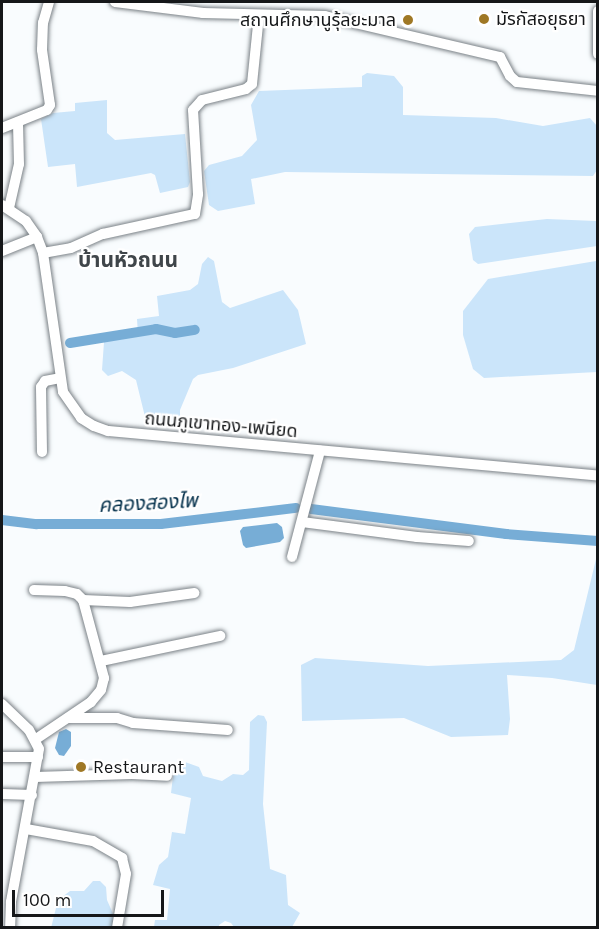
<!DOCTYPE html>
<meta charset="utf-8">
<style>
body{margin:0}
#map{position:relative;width:599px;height:929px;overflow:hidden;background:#f9fcfe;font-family:Karla,"Noto Sans Thai",sans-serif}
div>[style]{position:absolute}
.green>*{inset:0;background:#cbe5fa}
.water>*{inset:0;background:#77add6}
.canal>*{height:10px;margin:-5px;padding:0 5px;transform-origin:5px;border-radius:5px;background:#77add6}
.roads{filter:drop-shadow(0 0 2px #7b8287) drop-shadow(0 0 2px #7b8287)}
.minor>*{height:10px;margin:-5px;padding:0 5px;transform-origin:5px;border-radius:5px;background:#fff}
.dots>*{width:16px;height:16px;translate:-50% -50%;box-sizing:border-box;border:3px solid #fff;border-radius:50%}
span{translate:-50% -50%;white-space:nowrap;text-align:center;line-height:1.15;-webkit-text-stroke:4.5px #fff;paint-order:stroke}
.poi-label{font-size:18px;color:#151719}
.left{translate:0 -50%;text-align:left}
.right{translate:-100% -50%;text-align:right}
.street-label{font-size:18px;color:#151719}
.water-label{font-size:20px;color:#022f4a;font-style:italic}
.quarter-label{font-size:21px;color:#40464a;font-weight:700}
.frame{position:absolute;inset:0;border:3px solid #151719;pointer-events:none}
.scale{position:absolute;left:12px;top:890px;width:152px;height:27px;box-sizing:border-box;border:3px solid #151719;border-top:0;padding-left:8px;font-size:18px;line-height:21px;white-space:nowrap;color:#151719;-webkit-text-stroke:4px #fff;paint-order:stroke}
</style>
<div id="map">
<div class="green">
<i style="clip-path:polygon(367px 73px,394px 76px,403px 87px,403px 115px,496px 118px,543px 126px,590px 118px,597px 126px,597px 170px,593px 176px,285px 172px,251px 179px,255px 204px,218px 211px,209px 205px,204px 171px,209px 165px,242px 156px,257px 140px,251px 105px,259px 91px,362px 87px,362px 76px)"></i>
<i style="clip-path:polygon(107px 100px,107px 133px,115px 140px,185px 134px,190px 182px,188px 187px,160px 193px,155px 175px,151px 173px,77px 187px,75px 164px,48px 167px,41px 119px,53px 113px,75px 111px,75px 103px)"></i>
<i style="clip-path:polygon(547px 219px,596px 221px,597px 246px,478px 264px,473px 260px,469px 234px,475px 227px)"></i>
<i style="clip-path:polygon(208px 257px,214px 261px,222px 302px,230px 308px,283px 290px,298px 310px,306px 344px,233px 368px,198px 375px,193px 379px,180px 410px,180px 426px,147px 425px,136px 380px,122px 371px,108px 376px,102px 370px,104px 342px,138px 335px,137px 319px,159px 316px,157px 296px,190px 290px,198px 284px,202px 264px)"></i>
<i style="clip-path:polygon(596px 261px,597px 372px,484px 378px,473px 369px,463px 335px,463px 311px,488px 279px)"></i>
<i style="clip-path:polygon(597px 555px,597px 685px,552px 678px,507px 675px,510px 719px,508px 735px,451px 737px,404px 718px,302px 721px,301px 665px,315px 658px,428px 666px,561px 660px,574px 650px)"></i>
<i style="clip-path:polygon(258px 715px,264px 716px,267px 722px,263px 804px,270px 869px,286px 875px,288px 905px,300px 913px,292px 927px,234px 927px,231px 923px,225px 921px,219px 925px,219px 927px,154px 927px,155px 920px,167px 920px,170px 889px,153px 885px,159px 865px,168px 857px,172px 832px,185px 834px,191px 798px,171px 793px,174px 768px,185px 762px,199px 767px,203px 776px,222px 781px,233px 774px,243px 775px,249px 770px,250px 722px)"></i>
<i style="clip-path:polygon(93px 881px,100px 881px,106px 887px,107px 900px,114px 916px,113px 927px,51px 928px,58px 900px,70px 891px,84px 891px)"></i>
</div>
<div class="water">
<i style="clip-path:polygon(277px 523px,282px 527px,284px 538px,280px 542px,246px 548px,243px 545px,240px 531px,243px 527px)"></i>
<i style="clip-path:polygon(66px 729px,71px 732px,71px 746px,64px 756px,59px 755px,55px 748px,59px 732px)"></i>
</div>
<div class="canal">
<i style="left:70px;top:343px;width:87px;rotate:-9.2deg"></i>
<i style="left:156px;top:329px;width:19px;rotate:12deg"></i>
<i style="left:175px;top:333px;width:20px;rotate:-9deg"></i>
<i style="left:311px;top:509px;width:197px;rotate:7.3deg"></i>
<i style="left:506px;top:534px;width:92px;rotate:4.4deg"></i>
<i style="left:2px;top:520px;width:35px;rotate:7deg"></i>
<i style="left:37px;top:524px;width:124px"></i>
<i style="left:161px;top:524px;width:136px;rotate:-6.8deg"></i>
</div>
<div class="roads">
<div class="minor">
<i style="left:115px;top:2px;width:89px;rotate:7.1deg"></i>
<i style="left:203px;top:13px;width:122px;rotate:1.4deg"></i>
<i style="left:325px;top:16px;width:180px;rotate:13.2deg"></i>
<i style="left:500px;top:57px;width:21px;rotate:62deg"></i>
<i style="left:510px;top:76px;width:9px;rotate:41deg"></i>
<i style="left:517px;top:82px;width:81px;rotate:6.3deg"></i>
<i style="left:598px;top:11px;width:43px;rotate:90deg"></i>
<i style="left:2px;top:128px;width:48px;rotate:-21.8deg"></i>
<i style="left:47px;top:110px;width:6px;rotate:-59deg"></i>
<i style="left:50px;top:105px;width:56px;rotate:-98.3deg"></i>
<i style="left:42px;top:50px;width:27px;rotate:-88deg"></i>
<i style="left:43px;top:23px;width:22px;rotate:-74deg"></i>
<i style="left:2px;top:205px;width:29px;rotate:34deg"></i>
<i style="left:26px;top:221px;width:19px;rotate:55deg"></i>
<i style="left:37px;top:237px;width:17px;rotate:69deg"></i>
<i style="left:43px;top:253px;width:140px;rotate:81.8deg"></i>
<i style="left:63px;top:392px;width:32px;rotate:55deg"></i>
<i style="left:81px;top:418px;width:15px;rotate:32deg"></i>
<i style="left:94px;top:426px;width:15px;rotate:20deg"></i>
<i style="left:108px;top:431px;width:492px;rotate:5.2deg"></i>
<i style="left:9px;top:208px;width:45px;rotate:-77.2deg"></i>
<i style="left:19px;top:164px;width:42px;rotate:-91.4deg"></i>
<i style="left:2px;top:251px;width:38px;rotate:-22deg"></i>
<i style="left:43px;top:253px;width:28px;rotate:-10deg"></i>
<i style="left:71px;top:248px;width:35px;rotate:-24deg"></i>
<i style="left:103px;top:234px;width:94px;rotate:-12.3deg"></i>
<i style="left:195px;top:214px;width:20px;rotate:-81deg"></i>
<i style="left:198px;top:194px;width:84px;rotate:-93.4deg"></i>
<i style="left:193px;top:110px;width:13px;rotate:-48deg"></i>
<i style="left:202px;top:100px;width:45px;rotate:-14deg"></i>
<i style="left:246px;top:89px;width:8px;rotate:-40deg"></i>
<i style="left:252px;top:84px;width:69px;rotate:-84.2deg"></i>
<i style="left:42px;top:452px;width:65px;rotate:-90.9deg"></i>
<i style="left:41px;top:387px;width:7px;rotate:-56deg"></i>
<i style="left:45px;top:381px;width:15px;rotate:-11deg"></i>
<i style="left:302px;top:522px;width:116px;rotate:7.4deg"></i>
<i style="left:417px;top:537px;width:52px;rotate:4.4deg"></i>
<i style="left:292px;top:557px;width:110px;rotate:-75.2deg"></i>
<i style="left:34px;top:590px;width:31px;rotate:2deg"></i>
<i style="left:65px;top:591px;width:12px;rotate:14deg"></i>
<i style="left:77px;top:594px;width:8px;rotate:45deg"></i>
<i style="left:83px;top:600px;width:81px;rotate:74.9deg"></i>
<i style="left:104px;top:678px;width:12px;rotate:104deg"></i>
<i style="left:101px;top:690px;width:16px;rotate:130deg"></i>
<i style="left:91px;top:702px;width:66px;rotate:146.1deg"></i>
<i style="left:83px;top:600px;width:47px;rotate:2.4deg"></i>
<i style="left:130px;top:602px;width:65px;rotate:-8deg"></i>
<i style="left:101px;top:661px;width:122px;rotate:-11.9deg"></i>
<i style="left:2px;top:704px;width:37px;rotate:44deg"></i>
<i style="left:29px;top:730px;width:21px;rotate:62deg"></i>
<i style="left:39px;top:749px;width:156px;rotate:100.4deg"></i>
<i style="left:11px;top:902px;width:26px;rotate:92deg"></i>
<i style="left:68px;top:718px;width:49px"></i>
<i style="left:117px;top:718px;width:17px;rotate:17deg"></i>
<i style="left:133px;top:723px;width:95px;rotate:4.2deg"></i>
<i style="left:2px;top:757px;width:36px"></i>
<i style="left:35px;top:777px;width:97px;rotate:-1.8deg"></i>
<i style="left:132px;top:774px;width:35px;rotate:3deg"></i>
<i style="left:2px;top:794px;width:30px;rotate:2deg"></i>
<i style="left:26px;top:829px;width:68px;rotate:10.2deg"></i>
<i style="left:93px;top:841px;width:34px;rotate:30deg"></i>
<i style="left:122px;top:858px;width:16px;rotate:76deg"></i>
<i style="left:126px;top:874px;width:55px;rotate:99.5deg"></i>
</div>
</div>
<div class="dots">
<i style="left:484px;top:19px;background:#9f7825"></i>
<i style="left:408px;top:20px;background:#9f7825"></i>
<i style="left:81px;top:767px;background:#9f7825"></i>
</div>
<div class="poi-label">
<span class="left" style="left:496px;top:19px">มัรกัสอยุธยา</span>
<span class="right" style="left:396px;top:20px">สถานศึกษานูรุ้ลยะมาล</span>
<span class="left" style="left:93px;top:767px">Restaurant</span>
</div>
<div class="street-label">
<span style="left:221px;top:425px;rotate:5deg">ถนนภูเขาทอง-เพนียด</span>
</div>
<div class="water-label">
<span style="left:148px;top:503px;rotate:-3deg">คลองสองไพ</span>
</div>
<div class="quarter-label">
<span style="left:128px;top:260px">บ้านหัวถนน</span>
</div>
<div class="frame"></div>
<div class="scale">100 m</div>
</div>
